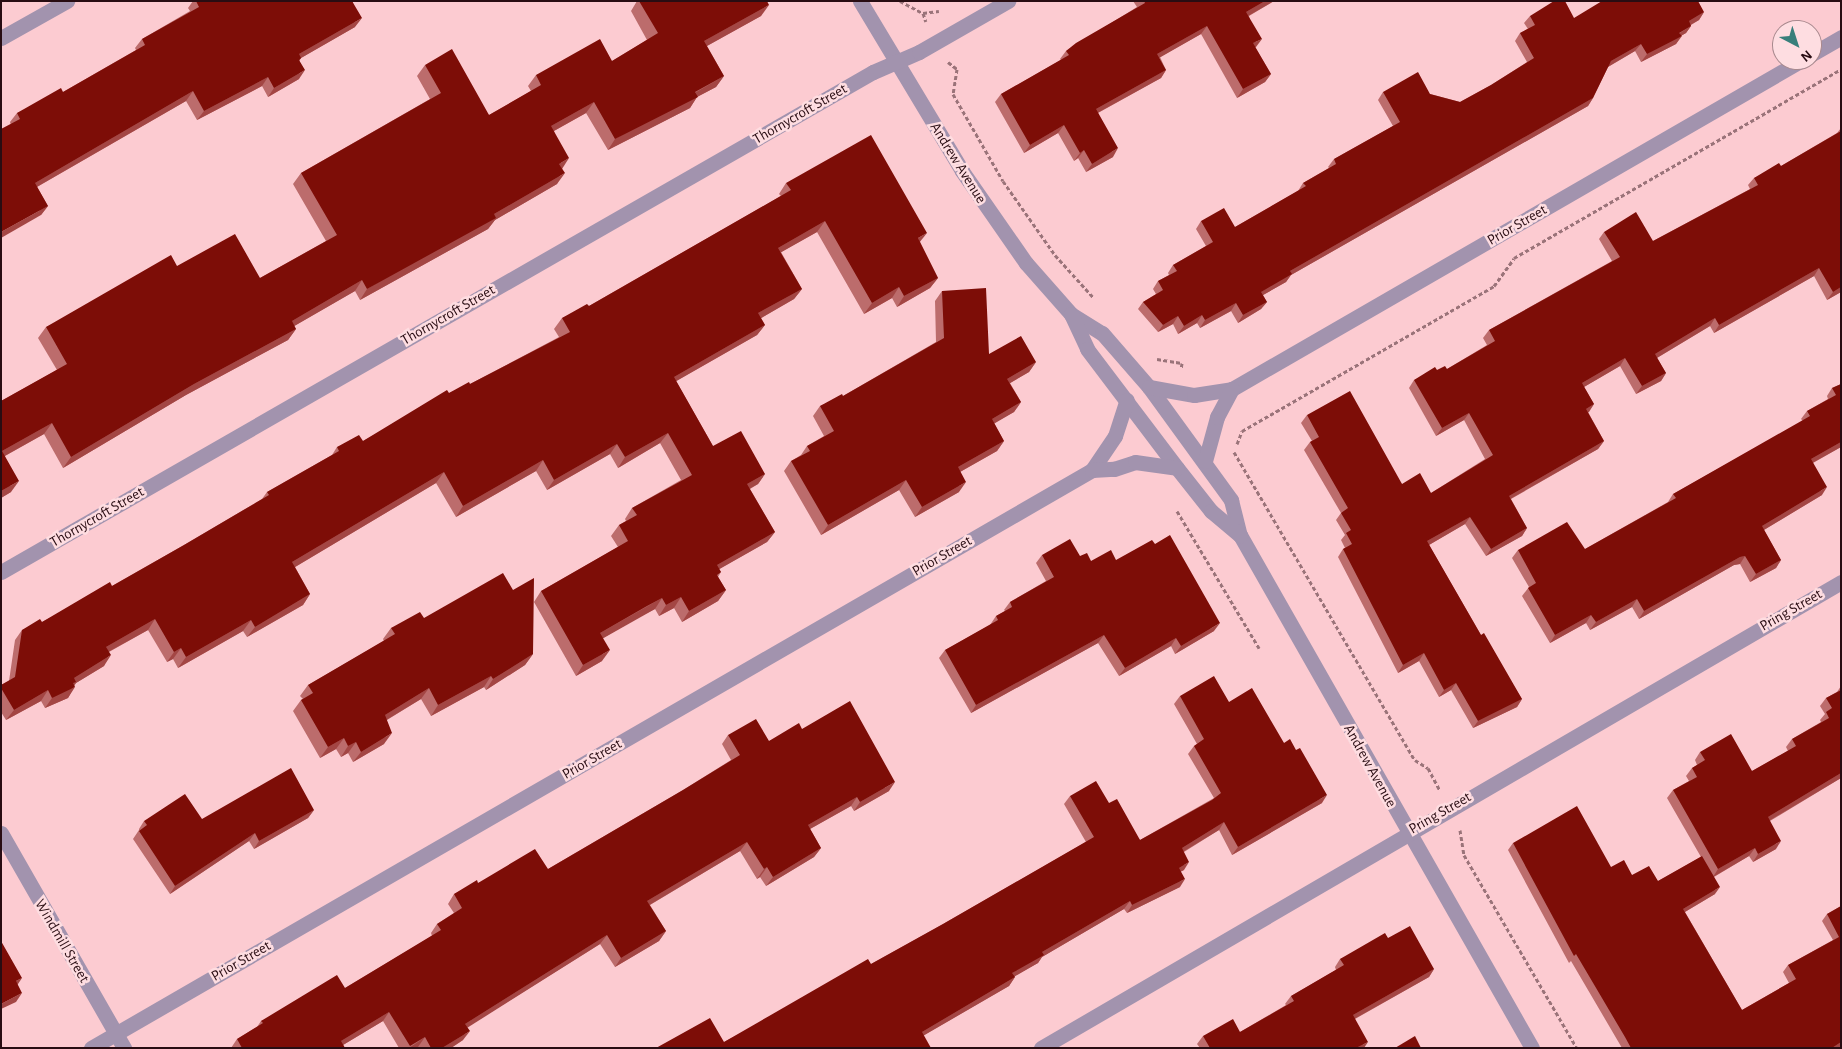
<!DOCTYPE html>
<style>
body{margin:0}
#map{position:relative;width:1842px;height:1049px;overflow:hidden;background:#fccbd1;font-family:"Alegreya Sans",sans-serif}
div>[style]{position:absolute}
.path>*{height:3px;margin-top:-1.5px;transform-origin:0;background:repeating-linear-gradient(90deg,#9a7379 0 4px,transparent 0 6.5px)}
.minor>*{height:15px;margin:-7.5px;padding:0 7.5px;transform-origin:7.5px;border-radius:7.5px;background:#a293ae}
.wall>*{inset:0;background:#bc6c6c}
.shaded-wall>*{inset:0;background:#a34644}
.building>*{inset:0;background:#7d0d07}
span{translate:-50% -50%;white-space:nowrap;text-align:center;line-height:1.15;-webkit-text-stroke:5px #fedde1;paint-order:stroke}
.street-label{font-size:15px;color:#280c12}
.frame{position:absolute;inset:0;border:2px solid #280c12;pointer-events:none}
.north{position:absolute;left:1772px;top:20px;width:50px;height:50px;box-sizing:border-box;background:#fedde1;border:1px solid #a8898e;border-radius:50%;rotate:140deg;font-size:14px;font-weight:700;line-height:20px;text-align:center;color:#280c12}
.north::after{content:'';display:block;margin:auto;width:18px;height:22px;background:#387f7b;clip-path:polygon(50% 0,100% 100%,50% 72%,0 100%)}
</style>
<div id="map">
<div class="path">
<i style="left:900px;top:1px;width:26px;rotate:28deg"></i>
<i style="left:923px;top:13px;width:9px;rotate:72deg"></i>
<i style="left:923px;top:13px;width:16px;rotate:-7deg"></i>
<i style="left:948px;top:62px;width:11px;rotate:38deg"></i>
<i style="left:957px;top:69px;width:25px;rotate:99deg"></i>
<i style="left:953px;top:94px;width:100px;rotate:60.1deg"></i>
<i style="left:1003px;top:181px;width:90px;rotate:54.9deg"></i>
<i style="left:1055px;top:255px;width:57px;rotate:47.9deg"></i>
<i style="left:1157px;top:359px;width:25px;rotate:9deg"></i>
<i style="left:1182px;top:363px;width:6px;rotate:99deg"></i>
<i style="left:1237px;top:444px;width:14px;rotate:-69deg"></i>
<i style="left:1242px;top:431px;width:291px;rotate:-29.9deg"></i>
<i style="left:1494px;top:286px;width:34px;rotate:-54deg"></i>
<i style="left:1514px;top:258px;width:378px;rotate:-30deg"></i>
<i style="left:1234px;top:452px;width:357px;rotate:59.6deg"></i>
<i style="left:1415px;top:760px;width:15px;rotate:32deg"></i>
<i style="left:1428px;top:768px;width:24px;rotate:62deg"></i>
<i style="left:1177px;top:511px;width:160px;rotate:59.1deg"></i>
<i style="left:1460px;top:830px;width:25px;rotate:81deg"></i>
<i style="left:1464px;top:855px;width:224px;rotate:59.7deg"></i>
</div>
<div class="minor">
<i style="left:860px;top:1px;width:198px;rotate:59deg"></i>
<i style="left:962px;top:171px;width:112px;rotate:55.2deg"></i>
<i style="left:1026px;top:263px;width:68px;rotate:48.6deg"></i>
<i style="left:1071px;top:314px;width:36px;rotate:32deg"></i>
<i style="left:1102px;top:333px;width:72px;rotate:49deg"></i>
<i style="left:1149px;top:387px;width:140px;rotate:54deg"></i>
<i style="left:1231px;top:500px;width:36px;rotate:76deg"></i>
<i style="left:1240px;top:535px;width:590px;rotate:60.35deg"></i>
<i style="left:1px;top:38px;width:76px;rotate:-29.3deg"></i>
<i style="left:1812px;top:54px;width:34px;rotate:-30deg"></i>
<i style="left:1071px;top:314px;width:38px;rotate:65deg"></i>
<i style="left:1087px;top:349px;width:149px;rotate:52.9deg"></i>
<i style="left:1177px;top:468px;width:55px;rotate:51.7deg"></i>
<i style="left:1211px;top:511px;width:38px;rotate:40deg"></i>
<i style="left:1149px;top:387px;width:46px;rotate:10.1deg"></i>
<i style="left:1194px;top:395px;width:38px;rotate:-9deg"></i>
<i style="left:1232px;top:389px;width:658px;rotate:-29.99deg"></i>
<i style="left:1205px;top:461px;width:46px;rotate:-74.7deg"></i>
<i style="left:1217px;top:417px;width:32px;rotate:-62deg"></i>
<i style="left:1092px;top:470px;width:41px;rotate:-55.9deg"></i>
<i style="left:1115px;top:436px;width:38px;rotate:-72deg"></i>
<i style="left:1px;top:572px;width:1005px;rotate:-29.83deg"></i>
<i style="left:873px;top:72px;width:50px;rotate:-23.5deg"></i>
<i style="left:919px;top:52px;width:103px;rotate:-29.8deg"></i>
<i style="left:1px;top:833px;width:248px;rotate:60.2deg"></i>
<i style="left:91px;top:1048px;width:1156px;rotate:-30deg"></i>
<i style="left:1092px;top:470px;width:22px;rotate:-3deg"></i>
<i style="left:1114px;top:469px;width:22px;rotate:-18deg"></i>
<i style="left:1135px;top:462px;width:42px;rotate:8.1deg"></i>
<i style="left:1041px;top:1048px;width:926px;rotate:-30.22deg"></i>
</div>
<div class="wall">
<i style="clip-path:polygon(193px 1px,353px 2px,355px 27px,301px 58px,299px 61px,299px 79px,268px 97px,262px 86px,197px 120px,186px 101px,37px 187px,48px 206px,41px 215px,10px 122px,17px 113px,63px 92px,136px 50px,135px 48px,142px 39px,190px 11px,188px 8px)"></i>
<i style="clip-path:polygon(637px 1px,767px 1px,761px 16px,707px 46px,724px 76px,716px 87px,697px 97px,690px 108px,608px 150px,586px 113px,554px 131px,562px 168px,557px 184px,495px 220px,488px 229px,360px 300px,355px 291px,294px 326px,296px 329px,288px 340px,186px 395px,63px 468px,44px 434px,5px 456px,11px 492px,1px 498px,1px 401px,57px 370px,38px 338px,46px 327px,177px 266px,260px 278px,326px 241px,293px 184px,301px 173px,430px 99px,417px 76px,425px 65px,489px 115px,531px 91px,528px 86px,536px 75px,612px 61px,647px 40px,631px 11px)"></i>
<i style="clip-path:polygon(1133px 1px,1274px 1px,1249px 16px,1256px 47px,1255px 47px,1271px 74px,1265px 82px,1237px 98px,1201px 34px,1160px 57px,1166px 70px,1161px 78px,1098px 113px,1113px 157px,1086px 172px,1078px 158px,1074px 161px,1058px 133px,1024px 153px,995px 102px,1001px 94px,1061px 60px,1060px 59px,1066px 51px,1137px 7px)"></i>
<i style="clip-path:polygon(1704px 12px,1699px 20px,1691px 25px,1691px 26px,1686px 33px,1681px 36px,1676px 44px,1641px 62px,1635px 51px,1608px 67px,1593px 98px,1588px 106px,1291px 275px,1286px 282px,1263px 295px,1267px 302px,1261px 309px,1238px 323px,1231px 311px,1200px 328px,1197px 323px,1178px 334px,1173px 324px,1158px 332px,1138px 309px,1143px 302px,1156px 294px,1153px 289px,1158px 281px,1169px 275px,1168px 273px,1173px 265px,1206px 246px,1196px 229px,1201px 221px,1235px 227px,1298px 191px,1303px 183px,1329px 168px,1328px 167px,1334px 159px,1393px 126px,1378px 100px,1383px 92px,1430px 94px,1460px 102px,1491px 85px,1527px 62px,1515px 41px,1520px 33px,1528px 29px,1524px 23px,1530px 16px,1574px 18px)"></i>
<i style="clip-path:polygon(1841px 128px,1841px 292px,1827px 300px,1814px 276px,1714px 333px,1710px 326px,1657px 358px,1666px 373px,1661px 381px,1636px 394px,1620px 366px,1584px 387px,1594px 404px,1588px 412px,1604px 441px,1598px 449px,1511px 499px,1527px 528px,1522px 536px,1486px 556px,1465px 524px,1429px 545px,1481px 635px,1522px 699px,1517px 707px,1473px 728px,1451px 690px,1439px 697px,1419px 661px,1398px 673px,1338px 557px,1343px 549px,1345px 548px,1341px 540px,1345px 535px,1336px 520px,1341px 513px,1304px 450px,1310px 442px,1312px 441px,1301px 423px,1307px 415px,1402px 484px,1431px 493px,1485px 459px,1464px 420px,1436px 436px,1409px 388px,1414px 380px,1437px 370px,1447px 369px,1487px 345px,1483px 338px,1489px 330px,1612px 261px,1599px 239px,1604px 232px,1653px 241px,1750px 189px,1748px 185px,1754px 178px,1781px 166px,1837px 133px)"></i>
<i style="clip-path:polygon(786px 183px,920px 242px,938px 278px,930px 288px,897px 307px,892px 298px,864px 314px,817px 232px,781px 252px,802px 289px,794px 299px,761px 318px,765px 325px,757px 335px,676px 381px,713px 446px,765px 474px,758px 484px,750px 489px,775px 532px,767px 542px,719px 569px,721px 572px,718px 577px,726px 590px,718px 601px,682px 622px,674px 608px,659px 616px,655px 609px,639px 617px,603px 638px,602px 661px,576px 676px,534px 602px,541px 591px,618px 547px,611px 536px,619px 525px,626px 521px,625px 519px,632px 508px,681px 480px,660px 443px,618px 468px,610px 454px,547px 490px,536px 471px,456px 517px,436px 483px,295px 567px,310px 594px,303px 605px,247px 637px,243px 631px,178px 668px,173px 659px,167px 662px,148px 630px,109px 652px,104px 666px,76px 683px,68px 698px,45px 708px,41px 701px,6px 720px,1px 712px,1px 685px,9px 681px,15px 640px,22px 630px,42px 622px,112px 586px,184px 545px,262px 499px,267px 492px,332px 455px,337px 447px,363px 441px,449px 393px,470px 384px,559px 337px,554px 329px,562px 318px,589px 306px,781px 196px,779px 194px)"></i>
<i style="clip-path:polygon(942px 291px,989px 354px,1036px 362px,1029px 372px,1010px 383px,1021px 402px,1014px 412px,994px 423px,1004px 441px,997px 451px,960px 472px,959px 492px,915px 517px,899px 490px,821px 535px,784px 471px,791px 461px,801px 455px,807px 446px,824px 436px,813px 416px,820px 406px,843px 396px,936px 342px,935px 301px)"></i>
<i style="clip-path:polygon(1841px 384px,1841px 447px,1813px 463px,1822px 495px,1764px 530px,1781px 560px,1776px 568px,1750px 582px,1740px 564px,1734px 565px,1639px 619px,1632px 607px,1590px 630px,1586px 623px,1550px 643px,1522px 596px,1529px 587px,1512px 558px,1518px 550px,1585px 549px,1668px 502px,1673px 494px,1803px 421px,1801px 419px,1807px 411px,1828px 399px,1827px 396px,1832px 388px)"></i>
<i style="clip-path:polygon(1042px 555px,1080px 556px,1091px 561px,1116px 560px,1214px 631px,1175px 654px,1171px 646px,1119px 676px,1098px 643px,971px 713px,939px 658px,945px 650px,990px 625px,996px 616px,1005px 611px,1004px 610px,1010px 602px,1046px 581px,1036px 563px)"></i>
<i style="clip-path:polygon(424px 618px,533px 654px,525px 665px,486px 690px,484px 687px,431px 716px,421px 699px,387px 720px,384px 744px,353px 762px,348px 753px,341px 757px,336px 749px,320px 758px,293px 711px,301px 700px,303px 699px,300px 696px,308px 685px,384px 641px,383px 639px,391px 628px)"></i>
<i style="clip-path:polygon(1841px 686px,1841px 778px,1770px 821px,1776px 849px,1753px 862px,1749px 856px,1714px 877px,1715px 894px,1685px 912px,1742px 1010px,1789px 983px,1783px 972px,1788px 965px,1833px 940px,1822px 921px,1827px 914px,1841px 906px,1841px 1046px,1838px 1048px,1622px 1048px,1571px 961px,1569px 963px,1508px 850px,1513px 843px,1611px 867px,1632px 875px,1658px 881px,1701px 857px,1667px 798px,1673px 790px,1689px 781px,1686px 776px,1692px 768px,1697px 765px,1695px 760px,1700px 752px,1752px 771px,1788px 751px,1786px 747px,1792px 739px,1821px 722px,1820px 720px,1825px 714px,1820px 706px,1826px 698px,1837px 692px)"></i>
<i style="clip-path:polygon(1180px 696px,1229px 702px,1284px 743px,1322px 803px,1232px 855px,1219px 830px,1184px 852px,1184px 870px,1181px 871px,1180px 887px,1127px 913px,1124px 909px,1042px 957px,1038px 963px,1014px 976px,1015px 977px,1009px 986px,924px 1035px,724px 1042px,871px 964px,943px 924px,1086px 842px,1064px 804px,1070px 796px,1109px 803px,1140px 840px,1214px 798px,1188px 754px,1194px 746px,1197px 744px,1174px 704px)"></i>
<i style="clip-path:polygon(802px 729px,889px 791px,854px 811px,851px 806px,810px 829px,821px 848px,814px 857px,766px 886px,760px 877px,757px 879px,740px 851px,650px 905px,666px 931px,659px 941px,615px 967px,600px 944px,467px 1027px,463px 1040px,451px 1048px,419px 1048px,418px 1047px,417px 1048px,399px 1048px,383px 1021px,343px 1045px,345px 1048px,231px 1048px,237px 1039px,257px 1027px,261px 1021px,345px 988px,432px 936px,431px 933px,437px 924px,454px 913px,448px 904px,454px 894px,478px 883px,548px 869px,683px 790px,731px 760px,722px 744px,728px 735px,769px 741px)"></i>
<i style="clip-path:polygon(314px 810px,308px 818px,254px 849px,249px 841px,170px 894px,133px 839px,139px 830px,139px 829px,144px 821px,202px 819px)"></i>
<i style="clip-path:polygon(1388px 938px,1434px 969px,1429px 977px,1355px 1019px,1364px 1048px,1200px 1048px,1197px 1044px,1203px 1036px,1240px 1032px,1286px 1005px,1285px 1004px,1291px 996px,1336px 970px,1335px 967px,1340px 959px)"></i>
</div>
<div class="shaded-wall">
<i style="clip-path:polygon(1265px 1px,1274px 1px,1241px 20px,1246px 12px)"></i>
<i style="clip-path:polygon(769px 5px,761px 16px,696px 52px,704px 41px)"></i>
<i style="clip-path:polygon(1704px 12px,1699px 20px,1683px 29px,1689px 21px)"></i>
<i style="clip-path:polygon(362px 18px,355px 27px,301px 58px,295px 67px,299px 54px)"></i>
<i style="clip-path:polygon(1207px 26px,1201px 34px,1152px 62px,1157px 54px)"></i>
<i style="clip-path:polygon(1691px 26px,1686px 33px,1675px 39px,1682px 36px,1676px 44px,1641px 62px,1647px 54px)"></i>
<i style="clip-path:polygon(1262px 39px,1256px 47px,1247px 51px,1253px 43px)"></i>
<i style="clip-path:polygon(1641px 44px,1635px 51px,1606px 68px,1611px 61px)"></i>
<i style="clip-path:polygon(305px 70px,299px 79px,268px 97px,274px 88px)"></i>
<i style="clip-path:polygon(1166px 70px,1161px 78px,1090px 117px,1096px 109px)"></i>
<i style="clip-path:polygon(1271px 74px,1265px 82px,1237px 98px,1243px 89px)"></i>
<i style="clip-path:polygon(724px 76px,716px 87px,697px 97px,690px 108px,608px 150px,615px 139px)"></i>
<i style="clip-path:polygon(268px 77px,262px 86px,197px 120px,204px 111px)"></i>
<i style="clip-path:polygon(193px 91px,186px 101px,28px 192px,35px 183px)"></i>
<i style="clip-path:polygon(1593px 98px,1588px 106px,1291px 275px,1286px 282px,1256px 299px,1261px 292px,1290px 271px)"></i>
<i style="clip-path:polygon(594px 102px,586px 113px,543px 137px,551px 126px)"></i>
<i style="clip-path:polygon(1064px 125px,1058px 133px,1024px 153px,1030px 145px)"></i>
<i style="clip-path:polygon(1118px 148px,1113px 157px,1086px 172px,1092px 164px)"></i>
<i style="clip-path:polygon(1084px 150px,1078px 158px,1074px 161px,1080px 153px)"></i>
<i style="clip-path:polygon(569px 158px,562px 169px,559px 164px)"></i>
<i style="clip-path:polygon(565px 173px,557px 184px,495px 220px,488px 229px,360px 300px,367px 289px,494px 214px)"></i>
<i style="clip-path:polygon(48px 206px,41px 215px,1px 238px,1px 232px)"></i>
<i style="clip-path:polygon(825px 221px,817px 232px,771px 258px,778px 248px)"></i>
<i style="clip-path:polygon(927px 233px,919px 243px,918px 238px)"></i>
<i style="clip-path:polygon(1819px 268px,1814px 276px,1714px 333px,1719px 325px)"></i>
<i style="clip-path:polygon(938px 278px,930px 288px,897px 307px,904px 296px)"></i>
<i style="clip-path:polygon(362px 280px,355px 291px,284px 332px,292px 321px)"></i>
<i style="clip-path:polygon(899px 287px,892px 298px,864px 314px,872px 303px)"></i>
<i style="clip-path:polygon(1841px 287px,1841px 292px,1827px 300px,1833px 292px)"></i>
<i style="clip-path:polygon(802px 289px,794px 299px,751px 324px,758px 313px)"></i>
<i style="clip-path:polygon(1267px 302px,1261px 309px,1238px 323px,1243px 315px)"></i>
<i style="clip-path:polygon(1236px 303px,1231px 311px,1200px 328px,1205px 320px)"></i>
<i style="clip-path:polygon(1202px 315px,1197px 323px,1178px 334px,1184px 326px)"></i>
<i style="clip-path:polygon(1178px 316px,1173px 324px,1158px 332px,1163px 325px)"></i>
<i style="clip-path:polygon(1715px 318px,1710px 326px,1650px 362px,1655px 354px)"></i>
<i style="clip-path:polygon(765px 325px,757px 335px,666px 387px,674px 377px)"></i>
<i style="clip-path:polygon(296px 329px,288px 340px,186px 395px,63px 468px,71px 457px,194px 384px)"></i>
<i style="clip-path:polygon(1625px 358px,1620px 366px,1577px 391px,1582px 383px)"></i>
<i style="clip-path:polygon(1036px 362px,1029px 372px,1000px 389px,1007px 379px)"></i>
<i style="clip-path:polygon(1666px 373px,1661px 381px,1636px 394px,1642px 386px)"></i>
<i style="clip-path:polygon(1021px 402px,1014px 412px,985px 429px,992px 419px)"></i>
<i style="clip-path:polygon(1594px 404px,1589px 412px,1580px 417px,1586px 409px)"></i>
<i style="clip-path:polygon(1469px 413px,1464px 420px,1436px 436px,1442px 428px)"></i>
<i style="clip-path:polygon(52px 423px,44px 434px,1px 458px,2px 451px)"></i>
<i style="clip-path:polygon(668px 433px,660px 443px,618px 468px,625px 457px)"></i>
<i style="clip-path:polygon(1004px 441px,997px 451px,951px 477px,958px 467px)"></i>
<i style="clip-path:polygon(1604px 441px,1598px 449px,1503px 503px,1509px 496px)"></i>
<i style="clip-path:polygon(1841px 442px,1841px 447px,1805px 467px,1811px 459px)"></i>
<i style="clip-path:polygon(617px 444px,610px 454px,547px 490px,554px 480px)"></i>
<i style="clip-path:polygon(543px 460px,536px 471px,456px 517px,463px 506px)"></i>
<i style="clip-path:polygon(444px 472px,436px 483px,285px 573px,292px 562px)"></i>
<i style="clip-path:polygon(765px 474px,758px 484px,740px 494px,747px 484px)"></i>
<i style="clip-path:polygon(906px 480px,899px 490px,821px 535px,828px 525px)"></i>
<i style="clip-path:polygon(19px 481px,11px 492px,1px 498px,1px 491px)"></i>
<i style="clip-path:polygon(966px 482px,959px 492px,915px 517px,922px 507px)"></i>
<i style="clip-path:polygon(1827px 487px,1822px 495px,1757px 534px,1762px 526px)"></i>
<i style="clip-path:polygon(1470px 517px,1465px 524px,1422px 549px,1427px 541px)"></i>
<i style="clip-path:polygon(1527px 528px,1522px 536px,1486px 556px,1491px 549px)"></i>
<i style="clip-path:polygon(775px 532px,767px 542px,709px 575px,717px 565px)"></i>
<i style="clip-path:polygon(1745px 556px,1740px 564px,1734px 565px,1639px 619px,1644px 611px,1740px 557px)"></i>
<i style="clip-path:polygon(1781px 560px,1776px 568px,1750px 582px,1756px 574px)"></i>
<i style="clip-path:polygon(726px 590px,718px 601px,682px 622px,689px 611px)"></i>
<i style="clip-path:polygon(310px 594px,303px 605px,247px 637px,255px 627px)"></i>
<i style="clip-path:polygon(681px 597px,674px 608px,659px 616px,666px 605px)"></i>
<i style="clip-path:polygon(662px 598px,655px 609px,593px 644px,600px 633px)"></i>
<i style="clip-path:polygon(1637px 599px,1632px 607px,1590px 630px,1596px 622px)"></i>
<i style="clip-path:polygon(1591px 615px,1586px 623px,1550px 643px,1555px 635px)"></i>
<i style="clip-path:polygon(155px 619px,148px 630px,99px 657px,106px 647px)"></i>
<i style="clip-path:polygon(251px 620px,243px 631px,178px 668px,186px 657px)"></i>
<i style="clip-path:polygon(1220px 623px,1214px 631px,1175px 654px,1181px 646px)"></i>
<i style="clip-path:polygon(1104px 635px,1098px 643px,971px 713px,976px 705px)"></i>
<i style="clip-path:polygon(1176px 638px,1171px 646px,1119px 676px,1125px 668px)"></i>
<i style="clip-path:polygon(181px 648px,173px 659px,167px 662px,174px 652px)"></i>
<i style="clip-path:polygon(610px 650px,602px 661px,576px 676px,583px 665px)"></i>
<i style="clip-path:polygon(1424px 653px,1419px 661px,1398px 673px,1403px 665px)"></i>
<i style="clip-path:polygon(533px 654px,525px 665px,486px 690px,493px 679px)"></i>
<i style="clip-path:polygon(111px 655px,104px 666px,76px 683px,71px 689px,75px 687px,68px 698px,45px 708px,52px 698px,74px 678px)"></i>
<i style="clip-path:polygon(491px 676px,484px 687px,431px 716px,438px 705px)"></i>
<i style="clip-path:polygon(1456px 683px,1451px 690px,1439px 697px,1444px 690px)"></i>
<i style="clip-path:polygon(429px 688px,421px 699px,378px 725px,385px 715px)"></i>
<i style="clip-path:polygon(48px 690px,41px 701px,6px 720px,14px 710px)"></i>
<i style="clip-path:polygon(1522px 699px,1517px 707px,1473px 728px,1478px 721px)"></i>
<i style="clip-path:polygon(392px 733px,384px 744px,353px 762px,361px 752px)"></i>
<i style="clip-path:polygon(344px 738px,336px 749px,320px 758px,328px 747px)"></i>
<i style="clip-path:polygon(356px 742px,348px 753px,341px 757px,348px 746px)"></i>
<i style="clip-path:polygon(1841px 773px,1841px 778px,1762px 825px,1768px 817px)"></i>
<i style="clip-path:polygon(895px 782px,889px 791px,854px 811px,860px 802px)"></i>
<i style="clip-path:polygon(1327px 795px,1322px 803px,1232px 855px,1238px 847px)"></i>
<i style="clip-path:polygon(857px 797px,851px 806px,801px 834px,808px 825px)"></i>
<i style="clip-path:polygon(314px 810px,308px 818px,254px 849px,259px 841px)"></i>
<i style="clip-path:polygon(1224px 822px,1219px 830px,1176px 856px,1182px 848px)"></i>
<i style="clip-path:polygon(255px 833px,249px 841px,170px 894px,175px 886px)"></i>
<i style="clip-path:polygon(1781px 841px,1776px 849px,1753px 862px,1758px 854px)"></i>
<i style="clip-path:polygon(747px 842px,740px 851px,641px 910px,647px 901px)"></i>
<i style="clip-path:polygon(821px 848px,814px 857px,766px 886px,773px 877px)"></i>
<i style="clip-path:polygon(1755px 848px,1749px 856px,1713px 877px,1718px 869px)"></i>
<i style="clip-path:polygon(1189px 862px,1184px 870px,1173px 876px,1179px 868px)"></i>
<i style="clip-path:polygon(767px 867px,760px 877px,757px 879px,764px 869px)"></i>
<i style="clip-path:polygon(1185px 879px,1180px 887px,1127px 913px,1132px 905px)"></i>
<i style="clip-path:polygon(1720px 887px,1715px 894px,1678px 916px,1683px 909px)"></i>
<i style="clip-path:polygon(1130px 901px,1124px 909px,1042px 957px,1038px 963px,1007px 981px,1012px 973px,1042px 952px)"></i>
<i style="clip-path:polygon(666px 931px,659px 941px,615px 967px,621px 958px)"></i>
<i style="clip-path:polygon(607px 935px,600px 944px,459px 1033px,465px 1024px)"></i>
<i style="clip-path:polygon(1434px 969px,1429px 977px,1347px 1023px,1353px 1015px)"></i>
<i style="clip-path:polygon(1015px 977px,1009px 986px,916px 1040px,922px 1032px)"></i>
<i style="clip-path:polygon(22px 978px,16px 987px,16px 981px)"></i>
<i style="clip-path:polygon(22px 993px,16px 1002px,1px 1009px,1px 1004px)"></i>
<i style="clip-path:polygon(389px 1012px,383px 1021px,338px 1048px,341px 1041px)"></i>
<i style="clip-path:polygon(470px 1031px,463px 1040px,451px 1048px,442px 1048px)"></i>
<i style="clip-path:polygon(425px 1037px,418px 1047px,417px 1048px,409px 1048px)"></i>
<i style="clip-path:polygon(1368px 1042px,1364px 1048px,1356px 1048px)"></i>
<i style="clip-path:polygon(1841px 1042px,1841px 1046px,1838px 1048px,1832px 1048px)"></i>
</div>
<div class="building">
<i style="clip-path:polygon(196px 1px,352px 1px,362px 18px,299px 54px,301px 58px,299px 60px,305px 70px,274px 88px,268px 77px,204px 111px,193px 91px,35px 183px,48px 206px,1px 232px,1px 129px,20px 119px,17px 113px,61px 88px,63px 92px,145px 45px,142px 39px,199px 7px)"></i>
<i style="clip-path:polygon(639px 1px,767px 1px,769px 5px,704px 41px,724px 76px,695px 92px,698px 97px,615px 139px,594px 102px,551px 126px,569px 158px,559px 164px,565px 173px,494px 214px,496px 218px,367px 289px,362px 280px,292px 321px,296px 329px,194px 384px,71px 457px,52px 423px,2px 451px,19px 481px,1px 491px,1px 401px,67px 364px,46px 327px,171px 255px,177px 266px,235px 234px,260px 278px,337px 235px,301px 173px,441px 93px,425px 65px,452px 49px,489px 115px,541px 85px,536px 75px,600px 39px,612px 61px,658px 33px)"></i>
<i style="clip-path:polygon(1144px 1px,1265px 1px,1246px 12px,1262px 39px,1253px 43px,1271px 74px,1243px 89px,1207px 26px,1157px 54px,1166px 70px,1096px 109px,1118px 148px,1092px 164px,1084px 150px,1080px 153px,1064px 125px,1030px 145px,1001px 94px,1069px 55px,1066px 51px,1076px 43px,1145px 3px)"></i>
<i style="clip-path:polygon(1554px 1px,1565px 1px,1574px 18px,1602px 1px,1698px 1px,1704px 12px,1689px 21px,1691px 26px,1679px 33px,1682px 36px,1647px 54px,1641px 44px,1611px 61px,1593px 98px,1290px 271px,1292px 274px,1261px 292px,1267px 302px,1243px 315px,1236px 303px,1205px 320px,1202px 315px,1184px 326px,1178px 316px,1163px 325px,1143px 302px,1163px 290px,1158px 281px,1177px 271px,1173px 265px,1213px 242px,1201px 221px,1224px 208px,1235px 227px,1306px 186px,1303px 183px,1336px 164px,1334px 159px,1400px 122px,1383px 92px,1418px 72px,1430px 94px,1460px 102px,1491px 85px,1534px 58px,1520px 33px,1535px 25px,1530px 16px)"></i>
<i style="clip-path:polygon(1841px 131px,1841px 287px,1833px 292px,1819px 268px,1719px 325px,1715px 318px,1655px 354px,1666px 373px,1642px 386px,1625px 358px,1582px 383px,1594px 404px,1586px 409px,1604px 441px,1509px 496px,1527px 528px,1491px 549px,1470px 517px,1427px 541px,1481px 635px,1484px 633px,1522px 699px,1478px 721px,1456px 683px,1444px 690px,1424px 653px,1403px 665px,1343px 549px,1352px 544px,1346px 533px,1351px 530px,1341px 513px,1348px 508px,1310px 442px,1319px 437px,1307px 415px,1350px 391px,1402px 484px,1420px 473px,1431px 493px,1493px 455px,1469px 413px,1442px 428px,1414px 380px,1435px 367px,1437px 370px,1445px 366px,1447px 369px,1495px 341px,1489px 330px,1620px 257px,1604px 232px,1636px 212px,1653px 241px,1758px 185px,1754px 178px,1779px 163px,1781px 166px)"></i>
<i style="clip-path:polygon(871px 135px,927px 233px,918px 238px,938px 278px,904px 296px,899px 287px,872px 303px,825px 221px,778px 248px,802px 289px,758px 313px,765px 325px,674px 377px,713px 446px,741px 431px,765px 474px,747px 484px,775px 532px,717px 565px,721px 572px,717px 575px,726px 590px,689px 611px,681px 597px,666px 605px,662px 598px,647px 606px,600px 633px,610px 650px,583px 665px,541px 591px,628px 541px,619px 525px,637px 515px,632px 508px,692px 475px,668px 433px,625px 457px,617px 444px,554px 480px,543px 460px,463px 506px,444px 472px,292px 562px,310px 594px,255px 627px,251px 620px,186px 657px,181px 648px,174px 652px,155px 619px,106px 647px,111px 655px,74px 678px,76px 682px,73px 683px,75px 687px,52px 698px,48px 690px,14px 710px,1px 688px,1px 685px,15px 677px,22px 630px,40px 619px,42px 622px,110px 582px,112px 586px,184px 545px,269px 495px,267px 492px,339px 451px,337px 447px,359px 435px,363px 441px,447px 390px,449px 393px,469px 382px,470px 384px,570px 332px,562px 318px,587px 304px,589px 306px,791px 190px,786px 183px)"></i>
<i style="clip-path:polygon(986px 288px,989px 354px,1021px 336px,1036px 362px,1007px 379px,1021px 402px,992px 419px,1004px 441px,958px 467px,966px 482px,922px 507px,906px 480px,828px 525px,791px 461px,810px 451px,807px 446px,834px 431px,820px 406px,842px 394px,843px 396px,944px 338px,942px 291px)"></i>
<i style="clip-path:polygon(1841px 384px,1841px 442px,1811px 459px,1827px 487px,1762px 526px,1781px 560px,1756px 574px,1745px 556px,1740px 557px,1644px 611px,1637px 599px,1596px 622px,1591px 615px,1555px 635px,1528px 588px,1536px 583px,1518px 550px,1567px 522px,1585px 549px,1676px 498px,1673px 494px,1810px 416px,1807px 411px,1836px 395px,1832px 388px)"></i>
<i style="clip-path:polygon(1170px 535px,1220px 623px,1181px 646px,1176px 638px,1125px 668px,1104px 635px,976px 705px,945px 650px,998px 620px,996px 616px,1012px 607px,1010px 602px,1054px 577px,1042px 555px,1070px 539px,1080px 556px,1087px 553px,1091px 561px,1111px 550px,1116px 560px,1152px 540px,1155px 544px)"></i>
<i style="clip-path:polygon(503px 573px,513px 590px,534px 578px,533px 654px,493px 679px,491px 676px,438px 705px,429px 688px,385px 715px,392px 733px,361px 752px,356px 742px,348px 746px,344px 738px,328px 747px,301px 700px,313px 693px,308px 685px,395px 634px,391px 628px,420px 612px,424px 618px)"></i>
<i style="clip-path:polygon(1214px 676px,1229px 702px,1252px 688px,1284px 743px,1290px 739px,1296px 750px,1300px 748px,1327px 795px,1238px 847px,1224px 822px,1182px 848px,1189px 862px,1179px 868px,1185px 879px,1132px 905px,1130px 901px,1042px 952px,1044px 955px,1012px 973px,1015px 977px,922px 1032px,931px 1048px,656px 1048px,710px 1018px,724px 1042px,868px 959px,871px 964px,943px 924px,1094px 837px,1070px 796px,1096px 781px,1109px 803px,1117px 799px,1140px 840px,1212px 800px,1221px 793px,1194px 746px,1204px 739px,1180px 696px)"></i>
<i style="clip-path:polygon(1841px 690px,1841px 773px,1768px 817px,1781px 841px,1758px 854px,1755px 848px,1718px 869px,1673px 790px,1697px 777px,1692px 768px,1705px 760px,1700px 752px,1731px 734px,1752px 771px,1796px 746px,1792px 739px,1829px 718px,1826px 712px,1832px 708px,1826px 698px)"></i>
<i style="clip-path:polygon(850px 701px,895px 782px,860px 802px,857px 797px,808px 825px,821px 848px,773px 877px,767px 867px,764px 869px,747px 842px,647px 901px,666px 931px,621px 958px,607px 935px,465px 1024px,470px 1031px,442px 1048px,431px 1048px,425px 1037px,410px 1046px,389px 1012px,341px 1041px,345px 1048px,242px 1048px,237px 1039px,263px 1023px,261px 1021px,337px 975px,345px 988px,441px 930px,437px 924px,462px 908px,454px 894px,477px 880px,478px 883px,535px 849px,548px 869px,683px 790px,740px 755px,728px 735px,756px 719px,769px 741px,799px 723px,802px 729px)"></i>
<i style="clip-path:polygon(291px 768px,314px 810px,259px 841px,255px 833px,175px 886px,139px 831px,147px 825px,144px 821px,185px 794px,202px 819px)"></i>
<i style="clip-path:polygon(1577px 806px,1611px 867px,1624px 860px,1632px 875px,1649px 866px,1658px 881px,1702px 856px,1720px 887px,1683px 909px,1742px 1010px,1796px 979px,1788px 965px,1839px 937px,1827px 914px,1841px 906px,1841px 1042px,1832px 1048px,1631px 1048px,1625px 1037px,1576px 954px,1574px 956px,1513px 843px)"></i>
<i style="clip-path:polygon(1410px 926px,1434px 969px,1353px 1015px,1368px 1042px,1356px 1048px,1210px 1048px,1203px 1036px,1233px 1019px,1240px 1032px,1294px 1001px,1291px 996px,1344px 965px,1340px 959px,1385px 933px,1388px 938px)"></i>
<i style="clip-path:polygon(1px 941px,22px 978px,16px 981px,22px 993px,1px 1004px)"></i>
<i style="clip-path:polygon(1415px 1036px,1421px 1048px,1395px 1048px)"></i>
</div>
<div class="street-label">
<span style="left:800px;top:114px;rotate:-30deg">Thornycroft Street</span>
<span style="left:958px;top:163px;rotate:58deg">Andrew Avenue</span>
<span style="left:1517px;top:225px;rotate:-30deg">Prior Street</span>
<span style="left:448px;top:315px;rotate:-30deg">Thornycroft Street</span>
<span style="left:97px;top:517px;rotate:-30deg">Thornycroft Street</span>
<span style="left:942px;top:556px;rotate:-30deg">Prior Street</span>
<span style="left:1791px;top:610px;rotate:-30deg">Pring Street</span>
<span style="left:592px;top:759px;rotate:-30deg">Prior Street</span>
<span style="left:1370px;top:766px;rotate:61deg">Andrew Avenue</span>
<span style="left:1440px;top:813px;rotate:-30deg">Pring Street</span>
<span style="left:62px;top:941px;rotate:60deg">Windmill Street</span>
<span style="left:241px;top:961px;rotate:-30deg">Prior Street</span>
</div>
<div class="frame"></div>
<div class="north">N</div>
</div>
